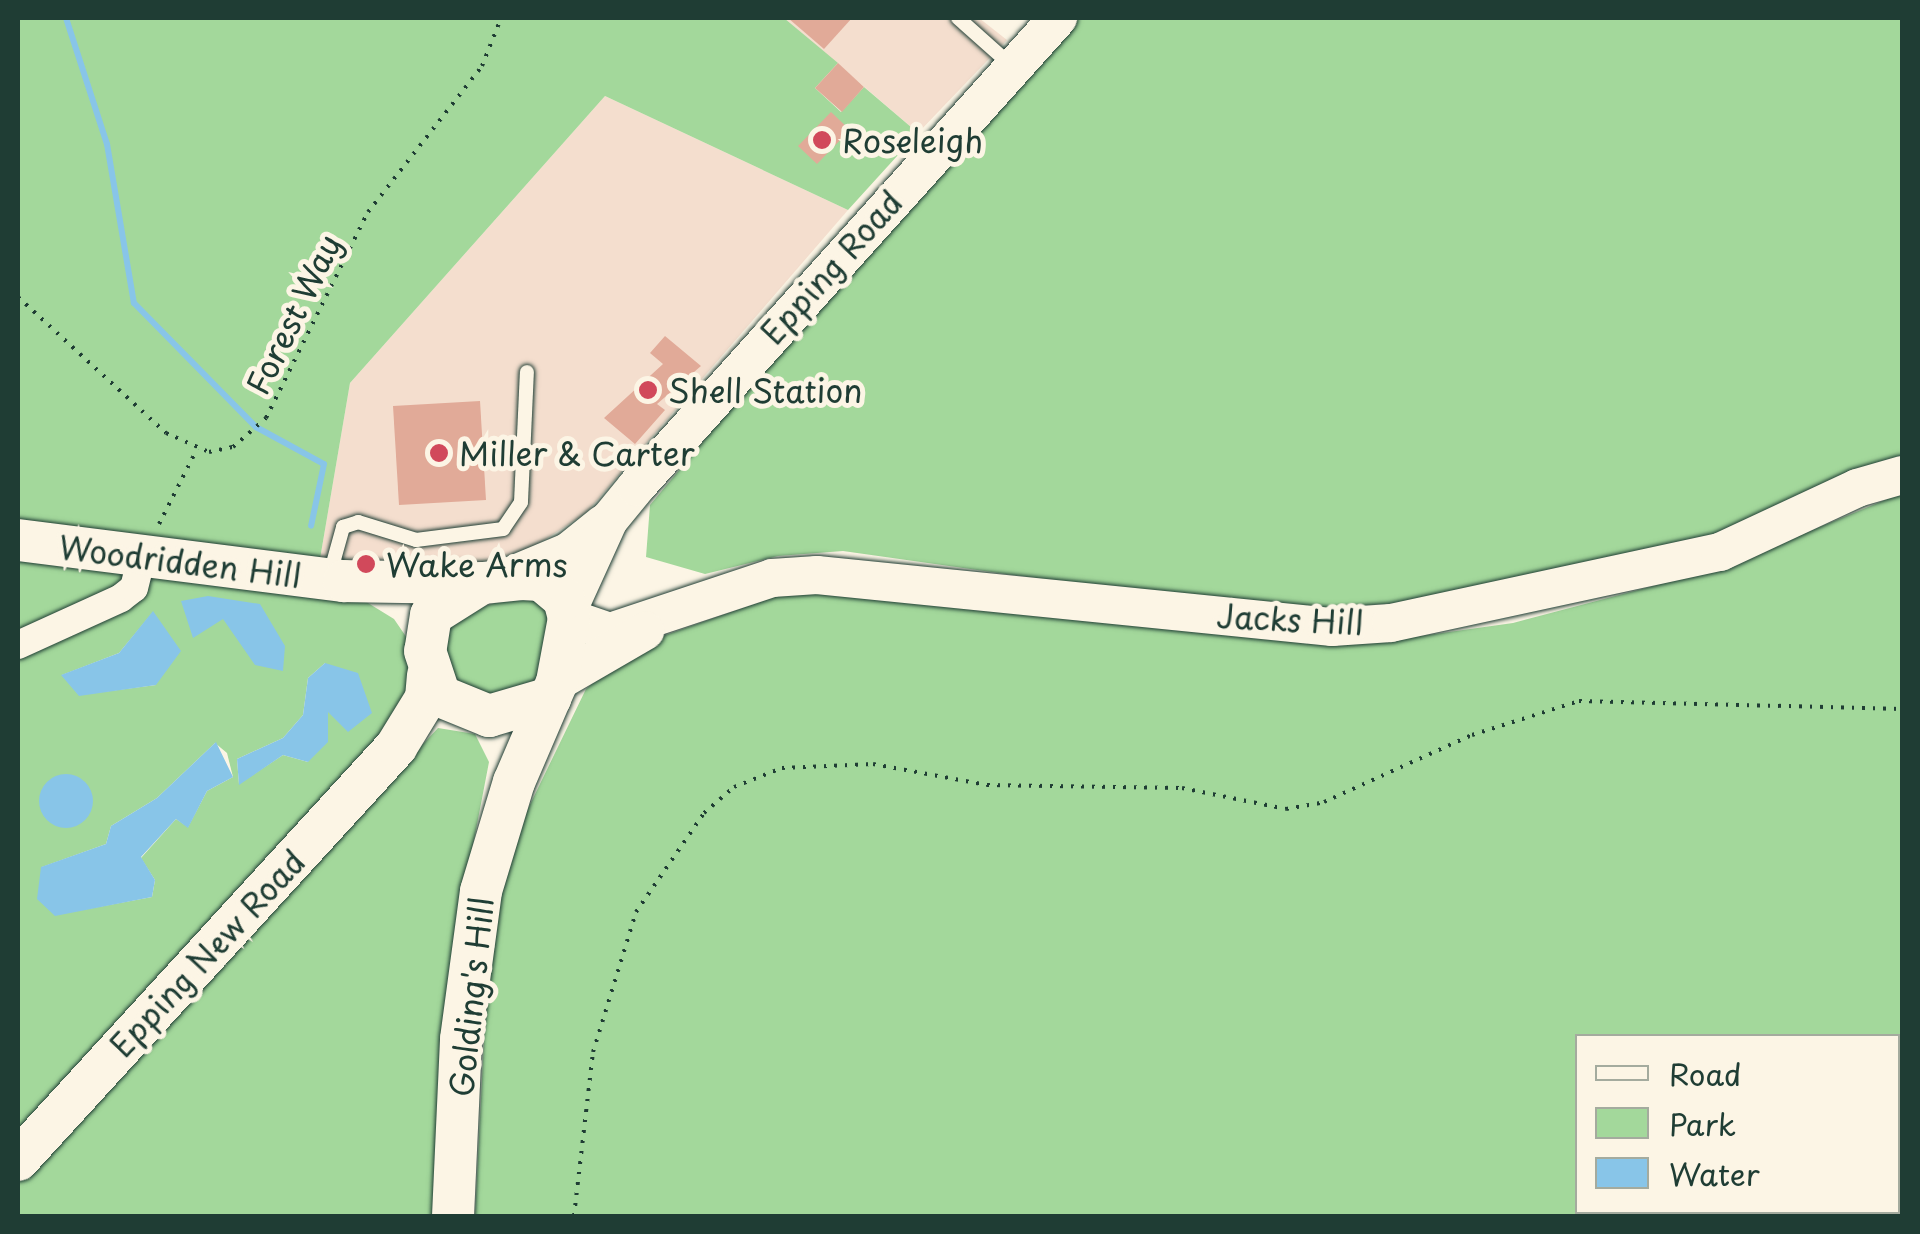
<!DOCTYPE html>
<style>
body{margin:0}
#map{position:relative;width:1920px;height:1234px;overflow:hidden;background:#fcf5e5;font-family:"Playpen Sans",sans-serif}
div>[style]{position:absolute}
.built>*{inset:0;background:#f4dece}
.green>*{inset:0;background:#a3d89b}
.water>*{inset:0;background:#88c5e8}
.round{border-radius:50%}
.stream>*{height:6px;margin:-3px;padding:0 3px;transform-origin:3px;border-radius:3px;background:#88c5e8}
.building>*{inset:0;background:#e1aa98}
.path>*{height:4px;margin-top:-2px;transform-origin:0;background:repeating-linear-gradient(90deg,#1f3d34 0 2.5px,transparent 0 10.5px)}
.roads{filter:drop-shadow(0 0 2px #1f3d34) drop-shadow(0 0 2px #1f3d34)}
.service>*{height:14px;margin:-7px;padding:0 7px;transform-origin:7px;border-radius:7px;background:#fcf5e5}
.minor>*{height:28px;margin:-14px;padding:0 14px;transform-origin:14px;border-radius:14px;background:#fcf5e5}
.secondary>*{height:38px;margin:-19px;padding:0 19px;transform-origin:19px;border-radius:19px;background:#fcf5e5}
.primary>*{height:42px;margin:-21px;padding:0 21px;transform-origin:21px;border-radius:21px;background:#fcf5e5}
.dots>*{width:28px;height:28px;translate:-50% -50%;box-sizing:border-box;border:5px solid #fcf5e5;border-radius:50%}
span{translate:-50% -50%;white-space:nowrap;text-align:center;line-height:1.15;-webkit-text-stroke:10px #fcf5e5;paint-order:stroke}
.poi-label{font-size:32px;color:#1f3d34}
.left{translate:0 -50%;text-align:left}
.street-label{font-size:32px;color:#1f3d34}
.frame{position:absolute;inset:0;border:20px solid #1f3d34;pointer-events:none}
.legend{position:absolute;left:1575px;top:1034px;width:325px;height:180px;box-sizing:border-box;background:#fcf5e5;border:2px solid #a4ab9e;margin:0;padding:12px 18px;list-style:none;font-size:30px;color:#1f3d34}
.legend li{display:flex;align-items:center;gap:20px;height:50px}
.legend b{width:50px;border:2px solid #a4ab9e}
</style>
<div id="map">
<div class="built">
<i style="clip-path:polygon(784px 18px,979px 18px,1007px 40px,918px 133px)"></i>
<i style="clip-path:polygon(605px 96px,848px 210px,586px 513px,535px 546px,474px 567px,320px 559px,350px 383px)"></i>
</div>
<div class="green">
<i style="clip-path:polygon(18px 18px,784px 18px,838px 63px,815px 88px,841px 112px,864px 87px,918px 133px,848px 210px,605px 96px,350px 383px,320px 559px,18px 526px)"></i>
<i style="clip-path:polygon(1072px 18px,1902px 18px,1902px 456px,1707px 541px,1413px 602px,1310px 609px,1191px 600px,843px 551px,778px 556px,705px 574px,646px 557px,650px 505px,902px 203px)"></i>
<i style="clip-path:polygon(evenodd,1902px 493px,1902px 1216px,475px 1216px,492px 883px,586px 689px,637px 645px,785px 593px,842px 591px,1335px 646px,1399px 639px,1513px 623px,1718px 569px,1902px 493px,1578px 1036px,1898px 1036px,1898px 1212px,1578px 1212px,1578px 1036px)"></i>
<i style="clip-path:polygon(evenodd,18px 548px,355px 595px,394px 619px,407px 638px,409px 662px,406px 696px,363px 757px,18px 1131px,18px 548px,153px 612px,156px 685px,79px 695px,62px 675px,119px 653px,153px 612px,18px 548px,325px 663px,308px 762px,283px 755px,239px 784px,237px 759px,283px 738px,303px 715px,308px 678px,325px 663px,18px 548px,215px 743px,227px 753px,233px 777px,207px 791px,188px 827px,176px 819px,141px 858px,155px 880px,152px 897px,55px 915px,42px 867px,106px 844px,111px 826px,157px 798px,215px 743px)"></i>
<i style="clip-path:polygon(526px 594px,552px 606px,550px 681px,460px 704px,443px 665px,450px 627px,464px 612px)"></i>
<i style="clip-path:polygon(438px 728px,475px 734px,489px 762px,460px 913px,442px 1216px,18px 1216px,18px 1178px)"></i>
</div>
<div class="water">
<i style="clip-path:polygon(208px 596px,260px 604px,285px 646px,283px 671px,255px 665px,223px 619px,193px 638px,181px 601px)"></i>
<i style="clip-path:polygon(153px 611px,181px 651px,156px 685px,79px 696px,61px 675px,119px 653px)"></i>
<i style="clip-path:polygon(325px 663px,358px 673px,372px 713px,348px 732px,328px 712px,328px 742px,308px 762px,283px 755px,239px 785px,237px 759px,283px 738px,303px 715px,308px 678px)"></i>
<i style="clip-path:polygon(216px 742px,233px 777px,207px 791px,188px 828px,176px 819px,141px 857px,155px 880px,152px 897px,55px 916px,37px 899px,41px 867px,106px 844px,111px 826px,157px 798px)"></i>
<i class="round" style="left:39px;top:774px;width:54px;height:54px"></i>
</div>
<div class="stream">
<i style="left:66px;top:18px;width:133px;rotate:72deg"></i>
<i style="left:107px;top:144px;width:161px;rotate:80.4deg"></i>
<i style="left:134px;top:303px;width:174px;rotate:45.5deg"></i>
<i style="left:256px;top:427px;width:77px;rotate:28.6deg"></i>
<i style="left:324px;top:464px;width:63px;rotate:101.8deg"></i>
</div>
<div class="building">
<i style="clip-path:polygon(788px 18px,852px 18px,824px 49px)"></i>
<i style="clip-path:polygon(838px 63px,864px 87px,842px 112px,815px 88px)"></i>
<i style="clip-path:polygon(831px 112px,850px 130px,817px 164px,798px 146px)"></i>
<i style="clip-path:polygon(665px 336px,701px 366px,657px 404px,665px 410px,635px 444px,604px 418px,663px 364px,650px 353px)"></i>
<i style="clip-path:polygon(480px 401px,486px 500px,399px 505px,393px 406px)"></i>
</div>
<div class="path">
<i style="left:18px;top:297px;width:201px;rotate:42.6deg"></i>
<i style="left:166px;top:433px;width:47px;rotate:23.8deg"></i>
<i style="left:209px;top:452px;width:25px;rotate:-12deg"></i>
<i style="left:233px;top:447px;width:44px;rotate:-41.3deg"></i>
<i style="left:266px;top:418px;width:230px;rotate:-63.7deg"></i>
<i style="left:368px;top:212px;width:185px;rotate:-52deg"></i>
<i style="left:482px;top:66px;width:52px;rotate:-68.4deg"></i>
<i style="left:159px;top:524px;width:84px;rotate:-63.1deg"></i>
<i style="left:574px;top:1216px;width:165px;rotate:-83.4deg"></i>
<i style="left:593px;top:1052px;width:146px;rotate:-72.9deg"></i>
<i style="left:636px;top:912px;width:120px;rotate:-55.5deg"></i>
<i style="left:704px;top:813px;width:40px;rotate:-41deg"></i>
<i style="left:734px;top:787px;width:52px;rotate:-21.6deg"></i>
<i style="left:782px;top:768px;width:91px;rotate:-2.5deg"></i>
<i style="left:873px;top:764px;width:116px;rotate:10.4deg"></i>
<i style="left:987px;top:785px;width:195px;rotate:0.9deg"></i>
<i style="left:1182px;top:788px;width:106px;rotate:11.4deg"></i>
<i style="left:1286px;top:809px;width:39px;rotate:-10deg"></i>
<i style="left:1324px;top:802px;width:162px;rotate:-24.4deg"></i>
<i style="left:1472px;top:735px;width:112px;rotate:-17.6deg"></i>
<i style="left:1579px;top:701px;width:323px;rotate:1.4deg"></i>
</div>
<div class="roads">
<div class="service">
<i style="left:958px;top:18px;width:74px;rotate:41.7deg"></i>
<i style="left:330px;top:574px;width:49px;rotate:-74.5deg"></i>
<i style="left:343px;top:527px;width:16px;rotate:-18deg"></i>
<i style="left:358px;top:522px;width:61px;rotate:17.2deg"></i>
<i style="left:416px;top:540px;width:88px;rotate:-7.2deg"></i>
<i style="left:503px;top:529px;width:32px;rotate:-56deg"></i>
<i style="left:521px;top:502px;width:130px;rotate:-87.4deg"></i>
</div>
<div class="minor">
<i style="left:18px;top:645px;width:113px;rotate:-24.5deg"></i>
<i style="left:121px;top:598px;width:16px;rotate:-38deg"></i>
<i style="left:134px;top:588px;width:30px;rotate:-76deg"></i>
</div>
<div class="secondary">
<i style="left:503px;top:579px;width:70px;rotate:-22.6deg"></i>
<i style="left:568px;top:552px;width:45px;rotate:-38.7deg"></i>
<i style="left:569px;top:608px;width:97px;rotate:-65.6deg"></i>
<i style="left:609px;top:520px;width:43px;rotate:-50.7deg"></i>
<i style="left:636px;top:487px;width:631px;rotate:-48.02deg"></i>
<i style="left:569px;top:618px;width:43px;rotate:18.9deg"></i>
<i style="left:610px;top:632px;width:171px;rotate:-18.4deg"></i>
<i style="left:772px;top:578px;width:45px;rotate:-3.8deg"></i>
<i style="left:817px;top:575px;width:518px;rotate:5.77deg"></i>
<i style="left:1332px;top:627px;width:59px;rotate:-3.9deg"></i>
<i style="left:1391px;top:623px;width:337px;rotate:-12.2deg"></i>
<i style="left:1720px;top:552px;width:151px;rotate:-25deg"></i>
<i style="left:1857px;top:488px;width:47px;rotate:-16.1deg"></i>
<i style="left:557px;top:682px;width:102px;rotate:-30.1deg"></i>
</div>
<div class="primary">
<i style="left:18px;top:540px;width:329px;rotate:7.2deg"></i>
<i style="left:344px;top:581px;width:132px;rotate:0.9deg"></i>
<i style="left:18px;top:1160px;width:560px;rotate:-47.53deg"></i>
<i style="left:396px;top:747px;width:57px;rotate:-58.5deg"></i>
<i style="left:426px;top:698px;width:23px;rotate:-85deg"></i>
<i style="left:453px;top:1216px;width:177px;rotate:-87.4deg"></i>
<i style="left:461px;top:1039px;width:149px;rotate:-82.3deg"></i>
<i style="left:481px;top:891px;width:114px;rotate:-73.2deg"></i>
<i style="left:514px;top:782px;width:91px;rotate:-66.8deg"></i>
<i style="left:550px;top:698px;width:17px;rotate:-66deg"></i>
<i style="left:557px;top:682px;width:65px;rotate:-79.4deg"></i>
<i style="left:569px;top:618px;width:20px;rotate:-105deg"></i>
<i style="left:564px;top:599px;width:30px;rotate:-140deg"></i>
<i style="left:541px;top:580px;width:20px;rotate:-177deg"></i>
<i style="left:521px;top:579px;width:39px;rotate:174deg"></i>
<i style="left:482px;top:583px;width:60px;rotate:147.9deg"></i>
<i style="left:431px;top:615px;width:36px;rotate:99deg"></i>
<i style="left:425px;top:651px;width:47px;rotate:71.6deg"></i>
<i style="left:440px;top:696px;width:53px;rotate:22.2deg"></i>
<i style="left:489px;top:716px;width:64px;rotate:-16.4deg"></i>
</div>
</div>
<div class="dots">
<i style="left:822px;top:140px;background:#d1495b"></i>
<i style="left:648px;top:390px;background:#d1495b"></i>
<i style="left:439px;top:453px;background:#d1495b"></i>
<i style="left:366px;top:564px;background:#d1495b"></i>
</div>
<div class="poi-label">
<span class="left" style="left:842px;top:140px">Roseleigh</span>
<span class="left" style="left:668px;top:390px">Shell Station</span>
<span class="left" style="left:459px;top:453px">Miller &amp; Carter</span>
<span class="left" style="left:386px;top:564px">Wake Arms</span>
</div>
<div class="street-label">
<span style="left:831px;top:267px;rotate:-48deg">Epping Road</span>
<span style="left:293px;top:314px;rotate:-64deg">Forest Way</span>
<span style="left:180px;top:561px;rotate:7deg">Woodridden Hill</span>
<span style="left:1290px;top:619px;rotate:3deg">Jacks Hill</span>
<span style="left:207px;top:953px;rotate:-47deg">Epping New Road</span>
<span style="left:471px;top:997px;rotate:-84deg">Golding's Hill</span>
</div>
<div class="frame"></div>
<ul class="legend">
<li><b style="height:12px;background:#fcf5e5"></b>Road</li>
<li><b style="height:28px;background:#a3d89b"></b>Park</li>
<li><b style="height:28px;background:#88c5e8"></b>Water</li>
</ul>
</div>
